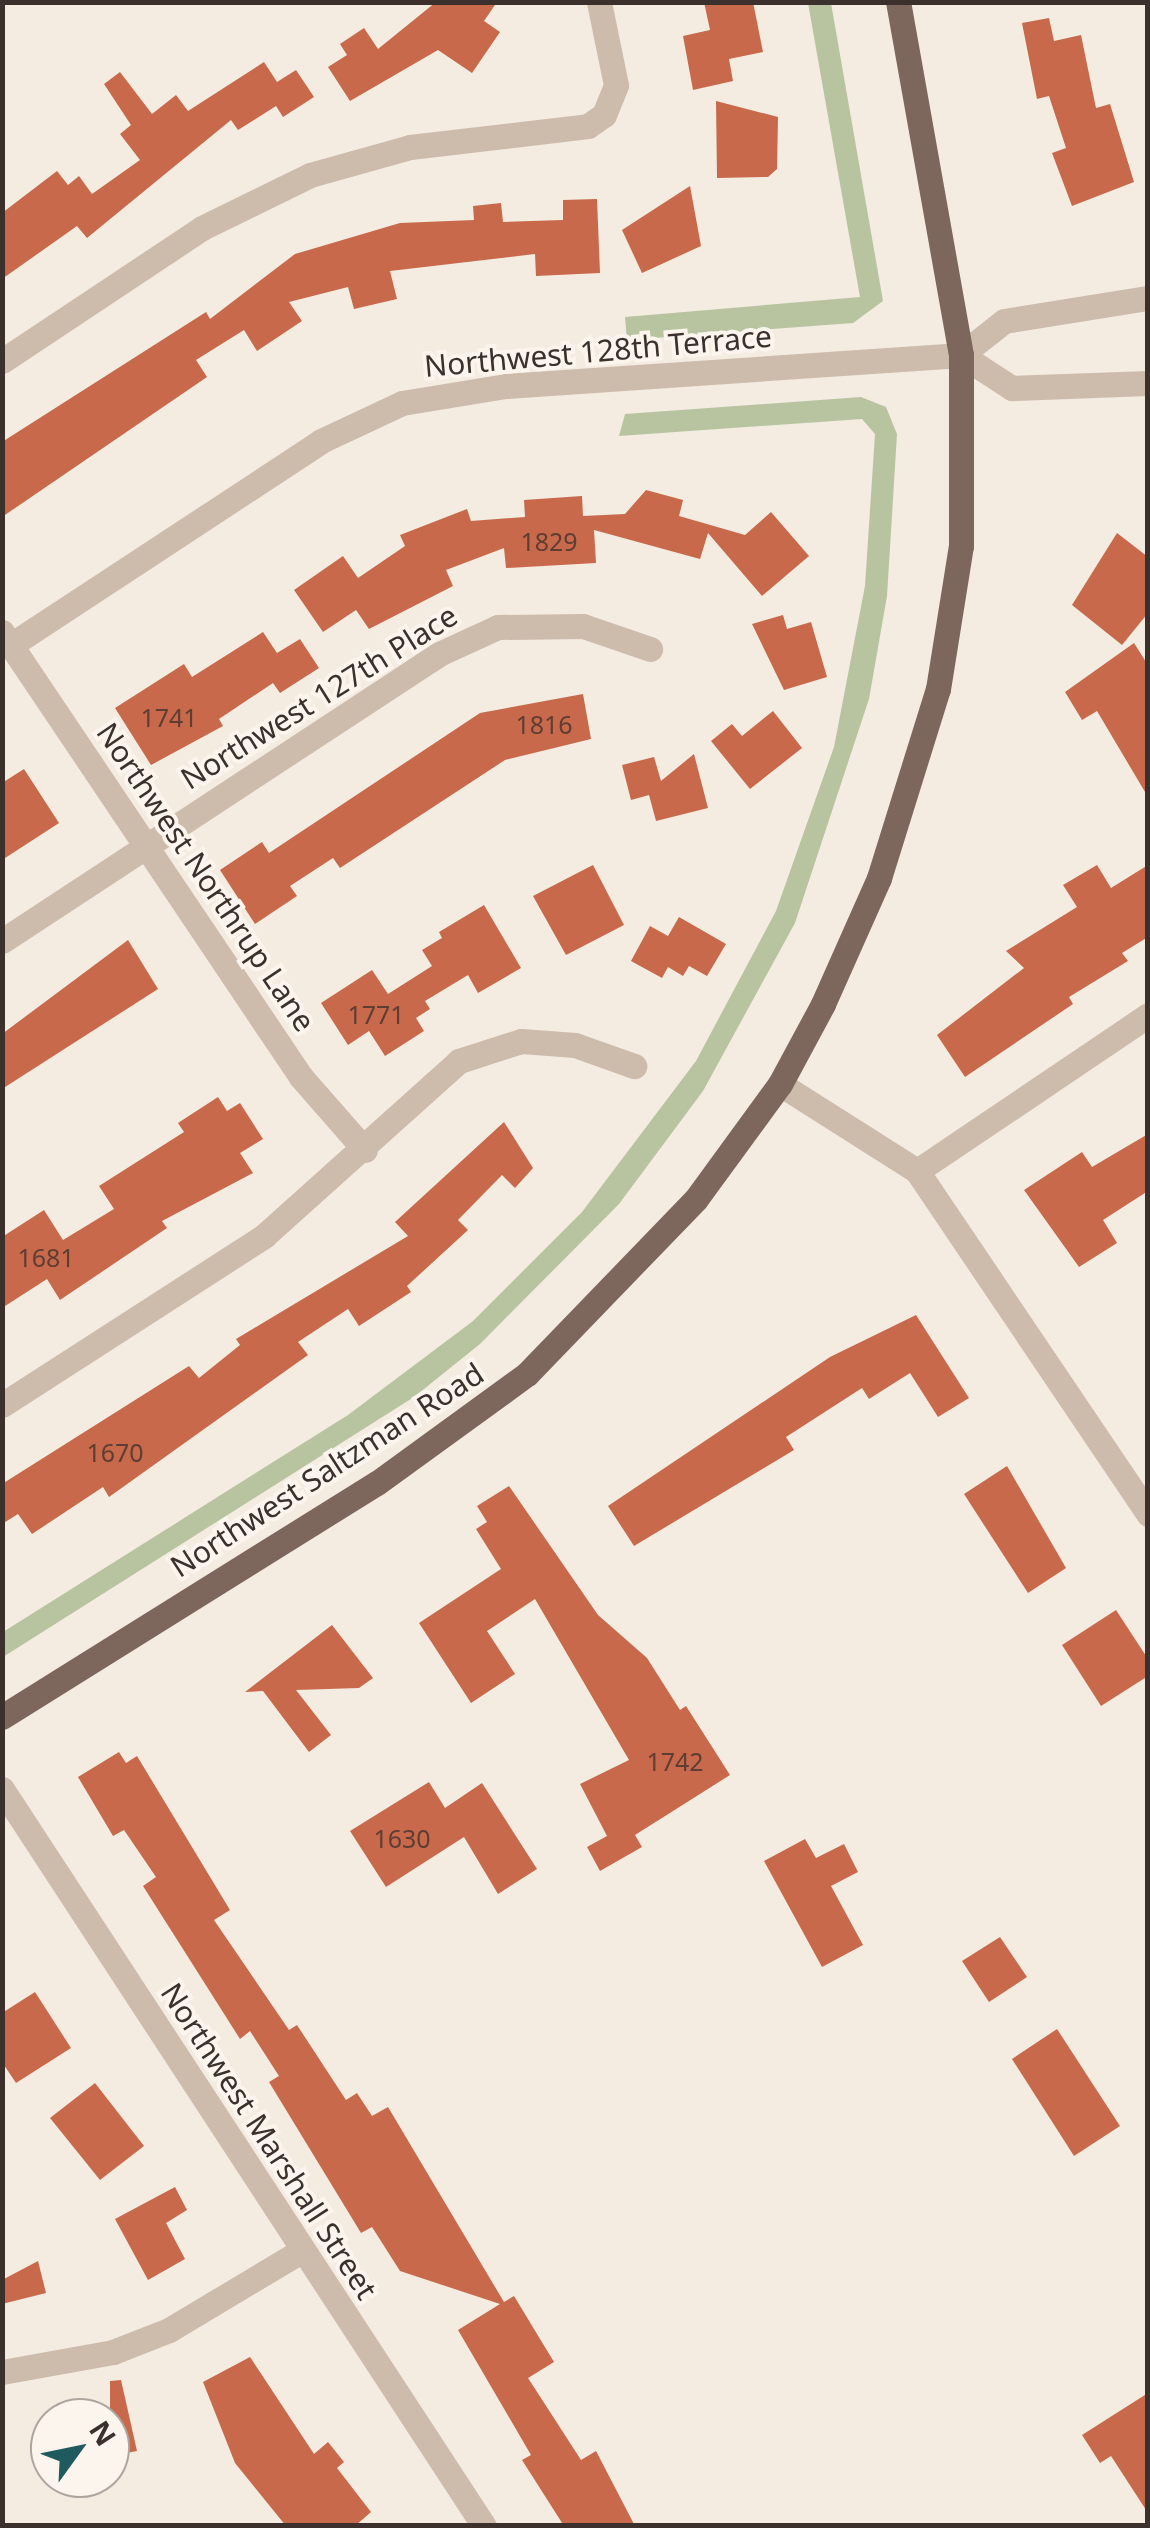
<!DOCTYPE html>
<style>
body{margin:0}
#map{position:relative;width:1150px;height:2528px;overflow:hidden;background:#f4ebe1;font-family:"Noto Sans",sans-serif}
div>[style]{position:absolute}
.green>*{inset:0;background:#b8c4a0}
.building>*{inset:0;background:#c8694b}
.minor>*{height:25px;margin:-12.5px;padding:0 12.5px;transform-origin:12.5px;border-radius:12.5px;background:#cdbbac}
.major>*{height:25px;margin:-12.5px;padding:0 12.5px;transform-origin:12.5px;border-radius:12.5px;background:#7d675c}
span{translate:-50% -50%;white-space:nowrap;text-align:center;line-height:1.15;-webkit-text-stroke:8px #fbf5ee;paint-order:stroke}
.number-label{font-size:25px;color:#5e3e33}
.number-label span{-webkit-text-stroke-width:0}
.street-label{font-size:30px;color:#3b302b}
.frame{position:absolute;inset:0;border:5px solid #3b302b;pointer-events:none}
.north{position:absolute;left:30px;top:2398px;width:100px;height:100px;box-sizing:border-box;background:#fbf5ee;border:2px solid #aea6a0;border-radius:50%;rotate:57deg;font-size:28px;font-weight:700;line-height:40px;text-align:center;color:#3b302b}
.north::after{content:'';display:block;margin:auto;width:35px;height:45px;background:#1f5a5e;clip-path:polygon(50% 0,100% 100%,50% 72%,0 100%)}
</style>
<div id="map">
<div class="green">
<i style="clip-path:polygon(808px 3px,831px 3px,883px 301px,853px 323px,627px 340px,625px 317px,860px 297px)"></i>
<i style="clip-path:polygon(861px 397px,886px 407px,897px 434px,887px 596px,869px 699px,795px 923px,703px 1091px,619px 1204px,480px 1344px,414px 1397px,3px 1657px,3px 1632px,348px 1415px,473px 1321px,582px 1212px,696px 1061px,776px 911px,834px 747px,865px 586px,875px 434px,862px 419px,619px 436px,625px 414px)"></i>
</div>
<div class="building">
<i style="clip-path:polygon(436px 2px,497px 2px,484px 21px,500px 32px,472px 73px,438px 50px,350px 101px,328px 67px,347px 55px,340px 44px,364px 28px,378px 49px)"></i>
<i style="clip-path:polygon(704px 2px,753px 2px,763px 52px,729px 59px,733px 81px,693px 90px,683px 36px,710px 30px)"></i>
<i style="clip-path:polygon(1049px 18px,1054px 41px,1081px 35px,1096px 108px,1110px 104px,1134px 182px,1072px 206px,1052px 153px,1066px 148px,1049px 96px,1037px 99px,1022px 23px)"></i>
<i style="clip-path:polygon(264px 62px,277px 82px,296px 70px,314px 97px,283px 117px,276px 106px,238px 130px,231px 120px,87px 238px,77px 226px,2px 279px,2px 213px,57px 171px,68px 185px,79px 176px,92px 194px,140px 160px,120px 134px,131px 125px,104px 84px,120px 72px,152px 114px,176px 95px,188px 111px)"></i>
<i style="clip-path:polygon(716px 101px,778px 117px,777px 169px,768px 177px,717px 178px)"></i>
<i style="clip-path:polygon(690px 186px,701px 246px,642px 273px,622px 230px)"></i>
<i style="clip-path:polygon(597px 199px,600px 273px,536px 276px,535px 254px,390px 271px,397px 299px,354px 309px,348px 287px,289px 302px,302px 321px,257px 351px,244px 330px,196px 360px,207px 377px,2px 517px,2px 442px,206px 312px,210px 319px,295px 254px,400px 223px,474px 220px,473px 206px,501px 203px,503px 222px,563px 220px,563px 200px)"></i>
<i style="clip-path:polygon(646px 490px,683px 500px,679px 516px,745px 535px,771px 512px,809px 556px,762px 596px,708px 533px,700px 559px,594px 530px,596px 563px,506px 568px,504px 548px,446px 570px,453px 586px,369px 629px,356px 610px,323px 632px,294px 590px,343px 556px,358px 578px,405px 546px,400px 535px,467px 509px,471px 521px,525px 517px,524px 500px,582px 496px,583px 516px,625px 514px)"></i>
<i style="clip-path:polygon(1117px 533px,1148px 557px,1148px 613px,1122px 645px,1072px 605px)"></i>
<i style="clip-path:polygon(783px 615px,787px 629px,811px 622px,827px 677px,784px 690px,752px 624px)"></i>
<i style="clip-path:polygon(263px 632px,277px 653px,300px 639px,319px 668px,280px 693px,273px 683px,219px 719px,223px 726px,151px 765px,115px 708px,184px 664px,192px 677px)"></i>
<i style="clip-path:polygon(1134px 643px,1148px 665px,1148px 797px,1097px 711px,1082px 720px,1065px 692px)"></i>
<i style="clip-path:polygon(583px 694px,591px 739px,505px 760px,340px 868px,333px 858px,290px 886px,297px 896px,255px 924px,220px 870px,262px 842px,269px 853px,480px 713px)"></i>
<i style="clip-path:polygon(773px 711px,802px 748px,750px 789px,711px 741px,732px 724px,742px 736px)"></i>
<i style="clip-path:polygon(694px 754px,708px 808px,656px 821px,649px 795px,631px 800px,622px 765px,654px 757px,661px 781px)"></i>
<i style="clip-path:polygon(24px 769px,59px 823px,2px 860px,2px 783px)"></i>
<i style="clip-path:polygon(593px 865px,624px 925px,566px 955px,533px 896px)"></i>
<i style="clip-path:polygon(1097px 865px,1111px 888px,1148px 865px,1148px 937px,1122px 953px,1128px 961px,1069px 997px,1073px 1004px,965px 1077px,937px 1035px,1024px 968px,1006px 951px,1077px 907px,1063px 885px)"></i>
<i style="clip-path:polygon(484px 905px,521px 968px,478px 993px,468px 975px,425px 1001px,430px 1009px,416px 1018px,424px 1031px,385px 1056px,369px 1031px,348px 1045px,321px 1003px,372px 970px,388px 994px,432px 966px,422px 950px,442px 938px,439px 932px)"></i>
<i style="clip-path:polygon(679px 917px,726px 944px,707px 976px,689px 966px,683px 976px,668px 967px,662px 978px,631px 961px,650px 926px,668px 936px)"></i>
<i style="clip-path:polygon(128px 940px,158px 989px,2px 1089px,2px 1034px)"></i>
<i style="clip-path:polygon(218px 1097px,227px 1111px,240px 1103px,263px 1139px,240px 1153px,253px 1173px,162px 1221px,167px 1228px,60px 1300px,47px 1279px,2px 1308px,2px 1237px,44px 1210px,63px 1240px,114px 1209px,99px 1186px,184px 1132px,178px 1123px)"></i>
<i style="clip-path:polygon(504px 1122px,533px 1168px,515px 1188px,502px 1175px,458px 1220px,468px 1230px,407px 1286px,411px 1292px,359px 1326px,348px 1309px,298px 1342px,308px 1355px,109px 1497px,103px 1487px,32px 1534px,18px 1514px,2px 1524px,2px 1484px,189px 1366px,199px 1378px,240px 1345px,236px 1339px,408px 1236px,395px 1222px)"></i>
<i style="clip-path:polygon(1148px 1134px,1148px 1191px,1103px 1220px,1117px 1243px,1079px 1267px,1024px 1190px,1082px 1152px,1092px 1167px)"></i>
<i style="clip-path:polygon(916px 1315px,969px 1398px,938px 1417px,910px 1373px,869px 1399px,862px 1388px,786px 1437px,794px 1450px,634px 1546px,608px 1506px,830px 1357px)"></i>
<i style="clip-path:polygon(1007px 1466px,1066px 1568px,1028px 1593px,964px 1494px)"></i>
<i style="clip-path:polygon(509px 1486px,598px 1615px,647px 1658px,680px 1710px,686px 1706px,730px 1775px,635px 1835px,642px 1847px,600px 1871px,587px 1847px,607px 1836px,580px 1784px,629px 1760px,535px 1599px,487px 1631px,515px 1674px,471px 1703px,419px 1623px,501px 1569px,476px 1529px,487px 1522px,477px 1506px)"></i>
<i style="clip-path:polygon(1116px 1610px,1148px 1659px,1148px 1676px,1101px 1706px,1062px 1645px)"></i>
<i style="clip-path:polygon(332px 1625px,373px 1678px,359px 1688px,296px 1690px,331px 1735px,309px 1752px,263px 1691px,245px 1692px)"></i>
<i style="clip-path:polygon(119px 1752px,126px 1763px,137px 1756px,230px 1910px,214px 1920px,289px 2030px,297px 2025px,346px 2100px,357px 2093px,372px 2116px,388px 2107px,504px 2302px,514px 2296px,554px 2362px,528px 2378px,581px 2460px,596px 2451px,635px 2526px,564px 2526px,522px 2460px,531px 2455px,458px 2330px,500px 2304px,400px 2271px,372px 2227px,361px 2233px,269px 2082px,279px 2076px,250px 2031px,240px 2039px,143px 1886px,156px 1877px,124px 1830px,113px 1836px,78px 1777px)"></i>
<i style="clip-path:polygon(429px 1782px,445px 1808px,482px 1783px,537px 1869px,498px 1894px,464px 1837px,386px 1887px,350px 1831px)"></i>
<i style="clip-path:polygon(805px 1839px,816px 1858px,844px 1844px,858px 1872px,831px 1886px,863px 1945px,822px 1967px,764px 1861px)"></i>
<i style="clip-path:polygon(1000px 1937px,1027px 1977px,989px 2002px,962px 1961px)"></i>
<i style="clip-path:polygon(35px 1992px,71px 2048px,16px 2083px,2px 2062px,2px 2013px)"></i>
<i style="clip-path:polygon(1057px 2029px,1120px 2126px,1074px 2156px,1012px 2059px)"></i>
<i style="clip-path:polygon(95px 2083px,144px 2146px,100px 2180px,50px 2118px)"></i>
<i style="clip-path:polygon(175px 2187px,187px 2210px,166px 2223px,185px 2259px,148px 2280px,115px 2219px)"></i>
<i style="clip-path:polygon(38px 2261px,46px 2293px,2px 2304px,2px 2280px)"></i>
<i style="clip-path:polygon(250px 2357px,314px 2454px,328px 2442px,344px 2462px,337px 2468px,371px 2512px,355px 2526px,286px 2526px,235px 2463px,203px 2382px)"></i>
<i style="clip-path:polygon(121px 2380px,137px 2451px,110px 2456px,110px 2381px)"></i>
<i style="clip-path:polygon(1148px 2393px,1148px 2513px,1111px 2456px,1100px 2463px,1082px 2435px)"></i>
</div>
<div class="minor">
<i style="left:961px;top:355px;width:61px;rotate:32.9deg"></i>
<i style="left:1012px;top:388px;width:136px;rotate:-2.1deg"></i>
<i style="left:2px;top:361px;width:240px;rotate:-33.6deg"></i>
<i style="left:202px;top:228px;width:120px;rotate:-26.1deg"></i>
<i style="left:310px;top:175px;width:104px;rotate:-15.6deg"></i>
<i style="left:410px;top:147px;width:179px;rotate:-6.7deg"></i>
<i style="left:588px;top:126px;width:19px;rotate:-35deg"></i>
<i style="left:604px;top:115px;width:32px;rotate:-68deg"></i>
<i style="left:616px;top:85px;width:85px;rotate:-101.6deg"></i>
<i style="left:2px;top:632px;width:536px;rotate:56.1deg"></i>
<i style="left:301px;top:1077px;width:97px;rotate:48.8deg"></i>
<i style="left:11px;top:645px;width:371px;rotate:-33.3deg"></i>
<i style="left:321px;top:441px;width:89px;rotate:-25.1deg"></i>
<i style="left:402px;top:403px;width:105px;rotate:-9.3deg"></i>
<i style="left:506px;top:386px;width:456px;rotate:-3.9deg"></i>
<i style="left:961px;top:355px;width:55px;rotate:-38.3deg"></i>
<i style="left:1004px;top:321px;width:146px;rotate:-9.1deg"></i>
<i style="left:2px;top:941px;width:523px;rotate:-33.29deg"></i>
<i style="left:439px;top:654px;width:65px;rotate:-24.6deg"></i>
<i style="left:498px;top:627px;width:85px;rotate:-0.7deg"></i>
<i style="left:583px;top:626px;width:71px;rotate:18.9deg"></i>
<i style="left:780px;top:1084px;width:162px;rotate:32.4deg"></i>
<i style="left:917px;top:1171px;width:414px;rotate:56deg"></i>
<i style="left:917px;top:1171px;width:279px;rotate:-34deg"></i>
<i style="left:2px;top:1405px;width:312px;rotate:-32.8deg"></i>
<i style="left:264px;top:1236px;width:262px;rotate:-41.9deg"></i>
<i style="left:459px;top:1061px;width:65px;rotate:-17.9deg"></i>
<i style="left:521px;top:1041px;width:54px;rotate:4.2deg"></i>
<i style="left:575px;top:1045px;width:63px;rotate:19.6deg"></i>
<i style="left:2px;top:1789px;width:881px;rotate:56.82deg"></i>
<i style="left:2px;top:2372px;width:113px;rotate:-10.2deg"></i>
<i style="left:113px;top:2352px;width:60px;rotate:-21.4deg"></i>
<i style="left:169px;top:2330px;width:154px;rotate:-30.9deg"></i>
</div>
<div class="major">
<i style="left:2px;top:1717px;width:442px;rotate:-32deg"></i>
<i style="left:377px;top:1483px;width:185px;rotate:-36deg"></i>
<i style="left:527px;top:1374px;width:243px;rotate:-46deg"></i>
<i style="left:696px;top:1199px;width:142px;rotate:-53.9deg"></i>
<i style="left:780px;top:1084px;width:91px;rotate:-61.7deg"></i>
<i style="left:823px;top:1004px;width:138px;rotate:-66deg"></i>
<i style="left:879px;top:878px;width:198px;rotate:-72.7deg"></i>
<i style="left:938px;top:689px;width:145px;rotate:-80.9deg"></i>
<i style="left:961px;top:546px;width:191px;rotate:-90deg"></i>
<i style="left:961px;top:355px;width:359px;rotate:-100.1deg"></i>
</div>
<div class="number-label">
<span style="left:549px;top:541px">1829</span>
<span style="left:169px;top:717px">1741</span>
<span style="left:544px;top:724px">1816</span>
<span style="left:376px;top:1014px">1771</span>
<span style="left:46px;top:1257px">1681</span>
<span style="left:115px;top:1452px">1670</span>
<span style="left:675px;top:1761px">1742</span>
<span style="left:402px;top:1838px">1630</span>
</div>
<div class="street-label">
<span style="left:598px;top:351px;rotate:-5deg">Northwest 128th Terrace</span>
<span style="left:319px;top:697px;rotate:-32deg">Northwest 127th Place</span>
<span style="left:206px;top:877px;rotate:56deg">Northwest Northrup Lane</span>
<span style="left:327px;top:1470px;rotate:-33deg">Northwest Saltzman Road</span>
<span style="left:269px;top:2141px;rotate:57deg">Northwest Marshall Street</span>
</div>
<div class="frame"></div>
<div class="north">N</div>
</div>
